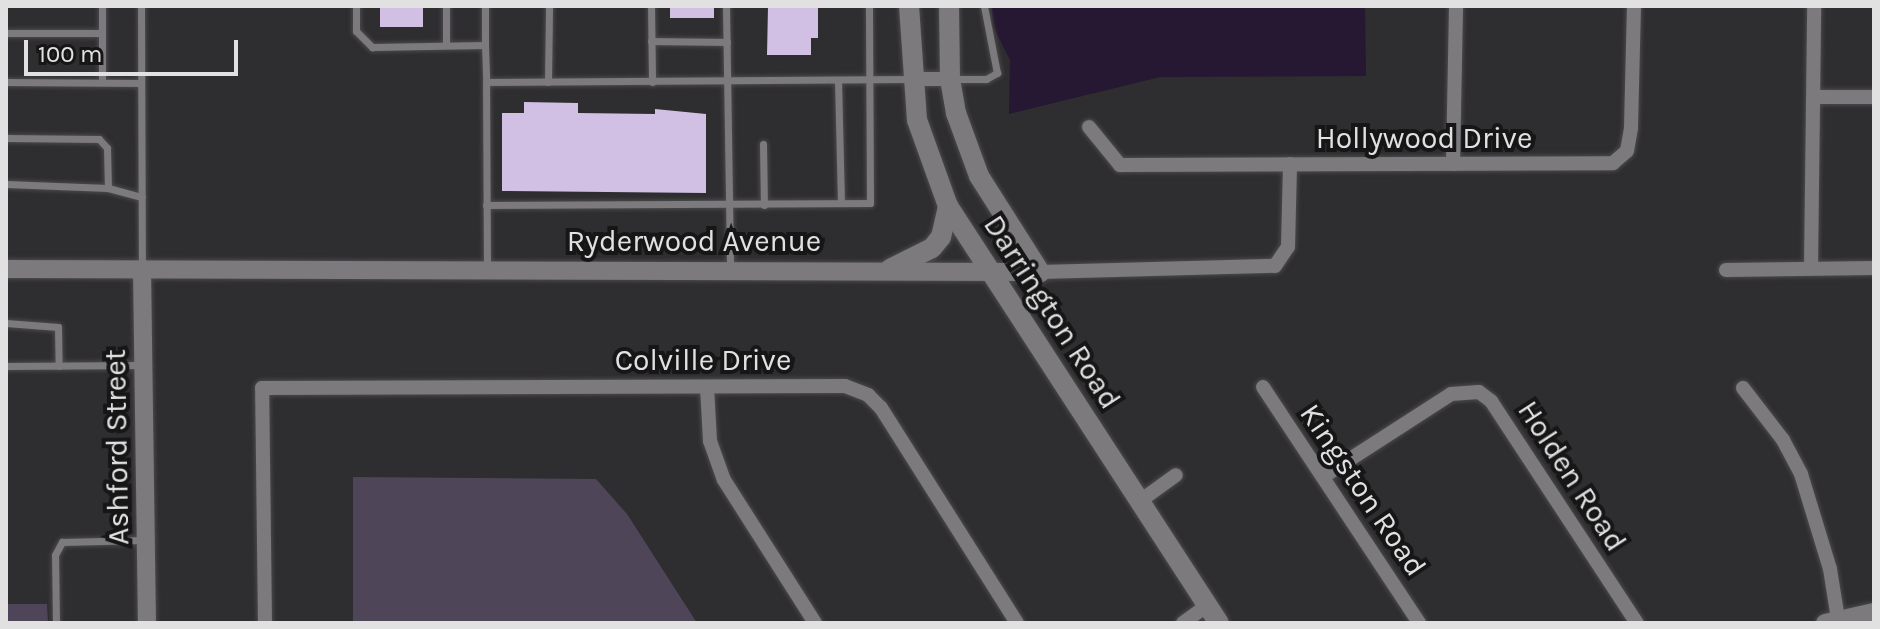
<!DOCTYPE html>
<style>
body{margin:0}
#map{position:relative;width:1880px;height:629px;overflow:hidden;background:#2e2d2f;font-family:Karla,sans-serif}
div>[style]{position:absolute}
.green>*{inset:0;background:#4f4559}
.water>*{inset:0;background:#261732}
.building>*{inset:0;background:#d1c0e4}
.roads{filter:drop-shadow(0 0 2px #4b4a4c) drop-shadow(0 0 2px #4b4a4c)}
.service>*{height:7px;margin:-3.5px;padding:0 3.5px;transform-origin:3.5px;border-radius:3.5px;background:#7c7a7d}
.minor>*{height:14px;margin:-7px;padding:0 7px;transform-origin:7px;border-radius:7px;background:#7c7a7d}
.tertiary>*{height:18px;margin:-9px;padding:0 9px;transform-origin:9px;border-radius:9px;background:#7c7a7d}
.secondary>*{height:20px;margin:-10px;padding:0 10px;transform-origin:10px;border-radius:10px;background:#7c7a7d}
span{translate:-50% -50%;white-space:nowrap;text-align:center;line-height:1.15;-webkit-text-stroke:8px #161617;paint-order:stroke}
.street-label{font-size:30px;color:#e2e1e2}
.frame{position:absolute;inset:0;border:8px solid #e2e1e2;pointer-events:none}
.scale{position:absolute;left:24px;top:40px;width:214px;height:36px;box-sizing:border-box;border:4px solid #e2e1e2;border-top:0;padding-left:10px;font-size:24px;line-height:28px;white-space:nowrap;color:#e2e1e2;-webkit-text-stroke:6px #161617;paint-order:stroke}
</style>
<div id="map">
<div class="green">
<i style="clip-path:polygon(353px 477px,596px 479px,627px 514px,697px 623px,353px 623px)"></i>
<i style="clip-path:polygon(6px 604px,47px 604px,48px 623px,6px 623px)"></i>
</div>
<div class="water">
<i style="clip-path:polygon(992px 6px,1365px 6px,1366px 76px,1160px 77px,1009px 114px,1010px 60px,993px 26px)"></i>
</div>
<div class="building">
<i style="clip-path:polygon(380px 6px,423px 6px,423px 27px,380px 27px)"></i>
<i style="clip-path:polygon(670px 6px,714px 6px,714px 18px,670px 18px)"></i>
<i style="clip-path:polygon(768px 6px,818px 6px,818px 38px,811px 38px,811px 55px,767px 55px)"></i>
<i style="clip-path:polygon(524px 102px,578px 103px,578px 113px,655px 114px,655px 109px,706px 114px,706px 193px,502px 191px,502px 113px,524px 113px)"></i>
</div>
<div class="roads">
<div class="service">
<i style="left:102px;top:6px;width:76px;rotate:90deg"></i>
<i style="left:141px;top:6px;width:262px;rotate:89.8deg"></i>
<i style="left:356px;top:6px;width:25px;rotate:90deg"></i>
<i style="left:356px;top:31px;width:23px;rotate:45deg"></i>
<i style="left:372px;top:47px;width:113px;rotate:-1deg"></i>
<i style="left:485px;top:45px;width:37px;rotate:88deg"></i>
<i style="left:446px;top:6px;width:39px;rotate:90deg"></i>
<i style="left:485px;top:6px;width:39px;rotate:90deg"></i>
<i style="left:651px;top:6px;width:76px;rotate:89.2deg"></i>
<i style="left:726px;top:6px;width:263px;rotate:89.1deg"></i>
<i style="left:6px;top:33px;width:96px"></i>
<i style="left:651px;top:41px;width:76px;rotate:0.8deg"></i>
<i style="left:952px;top:79px;width:34px"></i>
<i style="left:986px;top:79px;width:13px;rotate:-29deg"></i>
<i style="left:997px;top:73px;width:68px;rotate:-101deg"></i>
<i style="left:838px;top:80px;width:123px;rotate:88.6deg"></i>
<i style="left:6px;top:82px;width:135px;rotate:0.4deg"></i>
<i style="left:548px;top:82px;width:76px;rotate:-89.2deg"></i>
<i style="left:6px;top:138px;width:93px;rotate:0.6deg"></i>
<i style="left:99px;top:139px;width:12px;rotate:48deg"></i>
<i style="left:107px;top:148px;width:40px;rotate:88.6deg"></i>
<i style="left:108px;top:188px;width:35px;rotate:15deg"></i>
<i style="left:763px;top:144px;width:61px;rotate:89.1deg"></i>
<i style="left:6px;top:184px;width:102px;rotate:2.2deg"></i>
<i style="left:486px;top:205px;width:384px;rotate:-0.3deg"></i>
<i style="left:870px;top:203px;width:197px;rotate:-90.3deg"></i>
<i style="left:487px;top:269px;width:187px;rotate:-90.3deg"></i>
<i style="left:486px;top:82px;width:424px;rotate:-0.4deg"></i>
<i style="left:6px;top:323px;width:52px;rotate:4.4deg"></i>
<i style="left:58px;top:327px;width:39px;rotate:89deg"></i>
<i style="left:6px;top:366px;width:135px;rotate:-0.4deg"></i>
<i style="left:56px;top:623px;width:68px;rotate:-90.8deg"></i>
<i style="left:55px;top:555px;width:15px;rotate:-62deg"></i>
<i style="left:62px;top:542px;width:82px;rotate:-1.4deg"></i>
</div>
<div class="minor">
<i style="left:910px;top:79px;width:40px"></i>
<i style="left:1814px;top:97px;width:60px"></i>
<i style="left:1089px;top:127px;width:49px;rotate:50.8deg"></i>
<i style="left:1120px;top:165px;width:493px;rotate:-0.2deg"></i>
<i style="left:1613px;top:163px;width:18px;rotate:-41deg"></i>
<i style="left:1627px;top:151px;width:23px;rotate:-80deg"></i>
<i style="left:1631px;top:128px;width:122px;rotate:-88.6deg"></i>
<i style="left:1453px;top:164px;width:158px;rotate:-88.9deg"></i>
<i style="left:1811px;top:268px;width:262px;rotate:-89.3deg"></i>
<i style="left:1726px;top:270px;width:148px;rotate:-0.8deg"></i>
<i style="left:1040px;top:272px;width:235px;rotate:-1.5deg"></i>
<i style="left:1275px;top:266px;width:23px;rotate:-56deg"></i>
<i style="left:1288px;top:247px;width:83px;rotate:-88.6deg"></i>
<i style="left:707px;top:387px;width:54px;rotate:86.8deg"></i>
<i style="left:710px;top:441px;width:41px;rotate:70.3deg"></i>
<i style="left:724px;top:480px;width:169px;rotate:57.5deg"></i>
<i style="left:1263px;top:387px;width:283px;rotate:56.5deg"></i>
<i style="left:1743px;top:388px;width:66px;rotate:52.4deg"></i>
<i style="left:1783px;top:440px;width:38px;rotate:62deg"></i>
<i style="left:1801px;top:474px;width:99px;rotate:73deg"></i>
<i style="left:1830px;top:569px;width:51px;rotate:80.9deg"></i>
<i style="left:1324px;top:476px;width:151px;rotate:-32.8deg"></i>
<i style="left:1451px;top:394px;width:28px;rotate:-4deg"></i>
<i style="left:1479px;top:392px;width:15px;rotate:37deg"></i>
<i style="left:1491px;top:401px;width:266px;rotate:56.7deg"></i>
<i style="left:1140px;top:501px;width:44px;rotate:-35.8deg"></i>
<i style="left:265px;top:623px;width:235px;rotate:-90.7deg"></i>
<i style="left:262px;top:388px;width:583px;rotate:-0.2deg"></i>
<i style="left:845px;top:386px;width:25px;rotate:21deg"></i>
<i style="left:868px;top:395px;width:18px;rotate:45deg"></i>
<i style="left:881px;top:408px;width:254px;rotate:57.7deg"></i>
<i style="left:1183px;top:623px;width:31px;rotate:-36deg"></i>
</div>
<div class="tertiary">
<i style="left:6px;top:269px;width:1034px;rotate:0.17deg"></i>
<i style="left:142px;top:269px;width:354px;rotate:89.2deg"></i>
<i style="left:1825px;top:623px;width:50px;rotate:-12.7deg"></i>
</div>
<div class="secondary">
<i style="left:909px;top:6px;width:114px;rotate:86deg"></i>
<i style="left:917px;top:120px;width:91px;rotate:70.2deg"></i>
<i style="left:948px;top:206px;width:497px;rotate:57deg"></i>
<i style="left:949px;top:6px;width:73px;rotate:89.2deg"></i>
<i style="left:950px;top:79px;width:35px;rotate:80deg"></i>
<i style="left:956px;top:113px;width:67px;rotate:69.9deg"></i>
<i style="left:979px;top:176px;width:114px;rotate:57.6deg"></i>
<i style="left:890px;top:269px;width:47px;rotate:-26.6deg"></i>
<i style="left:932px;top:248px;width:14px;rotate:-51deg"></i>
<i style="left:941px;top:237px;width:32px;rotate:-77deg"></i>
</div>
</div>
<div class="street-label">
<span style="left:1424px;top:138px">Hollywood Drive</span>
<span style="left:694px;top:241px">Ryderwood Avenue</span>
<span style="left:1052px;top:312px;rotate:57deg">Darrington Road</span>
<span style="left:703px;top:360px">Colville Drive</span>
<span style="left:117px;top:447px;rotate:-91deg">Ashford Street</span>
<span style="left:1572px;top:476px;rotate:57deg">Holden Road</span>
<span style="left:1363px;top:490px;rotate:56deg">Kingston Road</span>
</div>
<div class="frame"></div>
<div class="scale">100 m</div>
</div>
